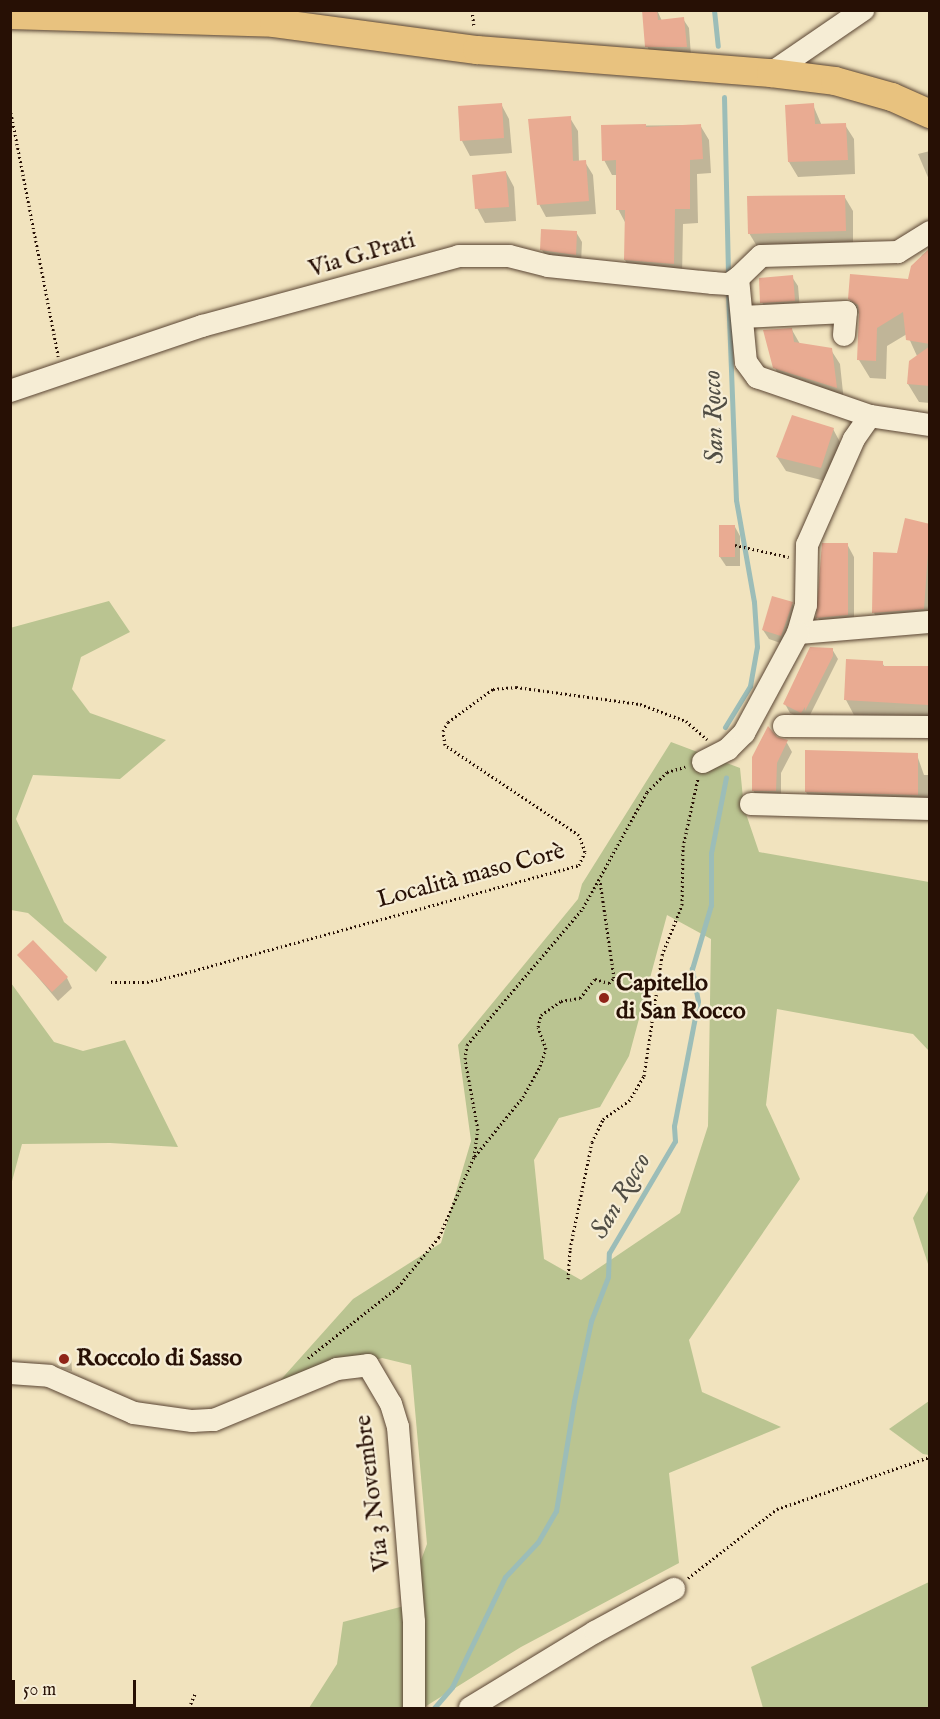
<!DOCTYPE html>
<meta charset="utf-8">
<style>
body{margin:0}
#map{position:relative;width:940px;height:1719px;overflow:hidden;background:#f1e3be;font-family:"IM FELL English",serif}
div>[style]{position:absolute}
.green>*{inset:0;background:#bac491}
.shadow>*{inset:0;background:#0003}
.stream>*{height:5px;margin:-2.5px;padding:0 2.5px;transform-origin:2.5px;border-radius:2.5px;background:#9cbdb8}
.building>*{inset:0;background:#e9ab92}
.path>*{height:3px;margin-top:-1.5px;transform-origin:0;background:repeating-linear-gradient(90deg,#271005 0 1.5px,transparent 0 4.5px)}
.roads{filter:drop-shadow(0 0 2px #5a4533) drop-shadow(0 0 2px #5a4533)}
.minor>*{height:22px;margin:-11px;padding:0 11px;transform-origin:11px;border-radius:11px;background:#f6edd5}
.major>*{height:28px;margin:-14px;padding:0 14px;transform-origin:14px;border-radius:14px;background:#e8c27f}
.dots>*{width:16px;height:16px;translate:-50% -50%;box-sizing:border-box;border:3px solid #f6edd5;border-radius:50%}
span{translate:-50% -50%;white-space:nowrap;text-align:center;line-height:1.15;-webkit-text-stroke:4.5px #f6edd5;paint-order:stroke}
.street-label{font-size:24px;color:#271005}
.poi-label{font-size:24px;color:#271005;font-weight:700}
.left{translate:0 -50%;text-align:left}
.water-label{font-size:26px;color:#504d44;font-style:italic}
.frame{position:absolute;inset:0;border:12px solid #271005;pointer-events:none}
.scale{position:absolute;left:12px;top:1680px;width:124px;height:27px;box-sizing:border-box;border:3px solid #271005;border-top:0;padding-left:8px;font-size:18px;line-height:21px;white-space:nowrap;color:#271005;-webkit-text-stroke:4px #f6edd5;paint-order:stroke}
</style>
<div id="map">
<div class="green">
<i style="clip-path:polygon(109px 601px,130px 632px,81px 657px,72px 689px,90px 713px,166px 740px,120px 779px,33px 775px,16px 819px,64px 922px,107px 957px,96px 972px,28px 913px,11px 910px,10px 628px)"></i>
<i style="clip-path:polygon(evenodd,671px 742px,740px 768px,744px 808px,759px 852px,929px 882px,929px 1051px,913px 1034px,777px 1009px,766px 1105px,800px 1179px,689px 1340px,702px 1392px,781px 1427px,669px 1473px,679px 1563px,521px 1647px,423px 1708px,309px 1708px,337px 1664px,343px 1622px,404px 1606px,427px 1544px,411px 1365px,382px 1358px,268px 1394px,353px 1299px,441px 1243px,471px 1141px,458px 1045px,578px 899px,582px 884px,671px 742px,667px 915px,711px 939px,708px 1126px,680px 1213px,581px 1280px,544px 1259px,534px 1160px,559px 1118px,600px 1107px,629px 1056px,667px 915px)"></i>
<i style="clip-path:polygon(11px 983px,54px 1042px,83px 1051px,125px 1040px,178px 1147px,110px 1143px,22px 1144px,11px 1185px)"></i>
<i style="clip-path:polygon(929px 1189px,929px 1267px,913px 1218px)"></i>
<i style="clip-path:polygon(929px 1401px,929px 1455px,923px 1454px,889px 1429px)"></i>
<i style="clip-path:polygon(929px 1582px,929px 1708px,763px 1708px,751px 1667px)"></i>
</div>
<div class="shadow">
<i style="clip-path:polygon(643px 10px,657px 10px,662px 21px,683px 19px,689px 28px,691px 56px,652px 56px,647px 46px)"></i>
<i style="clip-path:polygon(501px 104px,509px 119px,512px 153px,470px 156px,462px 141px,459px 107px)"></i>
<i style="clip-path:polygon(813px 105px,822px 126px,845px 125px,854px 139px,855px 174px,798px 177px,789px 162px,787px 106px)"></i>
<i style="clip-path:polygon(570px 118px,578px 131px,579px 162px,585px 162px,593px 175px,596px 214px,546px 217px,539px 204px)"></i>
<i style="clip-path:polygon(700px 125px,709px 140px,711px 173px,697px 174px,698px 223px,683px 224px,682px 278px,634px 275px,625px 260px,626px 224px,618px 209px,618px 175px,612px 175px,604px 160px,603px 126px)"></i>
<i style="clip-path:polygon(930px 151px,930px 182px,918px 154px)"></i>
<i style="clip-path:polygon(506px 172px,514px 187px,516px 221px,485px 223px,477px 208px)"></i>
<i style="clip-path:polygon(844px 196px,853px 211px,853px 246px,758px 248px,749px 233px)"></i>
<i style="clip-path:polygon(576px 232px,582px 242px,581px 264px,547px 259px,542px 250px)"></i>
<i style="clip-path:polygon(930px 249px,930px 403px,919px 402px,908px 384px,917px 356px,907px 334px,887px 346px,886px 379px,870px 378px,859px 360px,861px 318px,850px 299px,909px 280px,922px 255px)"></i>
<i style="clip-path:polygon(792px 277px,798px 286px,800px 310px,767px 312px,762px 302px)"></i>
<i style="clip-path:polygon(792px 330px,800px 344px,831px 350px,840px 364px,844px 402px,783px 383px,775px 368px)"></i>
<i style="clip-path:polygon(833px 429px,841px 444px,829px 482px,786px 471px,777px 457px)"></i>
<i style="clip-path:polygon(930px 526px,930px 621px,881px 625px,874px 613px,898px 554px)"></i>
<i style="clip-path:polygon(735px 527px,740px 536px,740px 566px,726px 566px,720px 557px)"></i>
<i style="clip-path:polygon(847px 544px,854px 557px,854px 627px,825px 630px,818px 618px)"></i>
<i style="clip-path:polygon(792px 603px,797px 613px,786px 645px,769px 639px,763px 630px)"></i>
<i style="clip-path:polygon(832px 649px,838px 659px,807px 721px,790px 713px,785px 704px)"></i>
<i style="clip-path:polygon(882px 663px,885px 667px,928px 668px,930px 719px,854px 715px,846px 700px)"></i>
<i style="clip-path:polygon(776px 739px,787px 743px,792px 752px,781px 773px,781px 800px,759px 800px,753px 790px)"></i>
<i style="clip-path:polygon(917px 755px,924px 775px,930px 775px,930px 807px,814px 804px,806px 792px)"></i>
<i style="clip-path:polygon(19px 955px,67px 978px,72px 988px,58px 1001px)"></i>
<i style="clip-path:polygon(60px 1354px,71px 1356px,72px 1371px,61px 1368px)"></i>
</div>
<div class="stream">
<i style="left:714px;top:10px;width:36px;rotate:84deg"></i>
<i style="left:724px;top:97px;width:179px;rotate:88.7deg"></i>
<i style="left:725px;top:727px;width:48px;rotate:-58.6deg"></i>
<i style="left:750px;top:686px;width:40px;rotate:-80deg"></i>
<i style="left:757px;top:647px;width:45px;rotate:-93.8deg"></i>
<i style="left:754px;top:602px;width:104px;rotate:-100deg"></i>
<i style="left:736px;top:500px;width:211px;rotate:-92.2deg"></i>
<i style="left:434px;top:1708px;width:28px;rotate:-49deg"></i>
<i style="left:452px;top:1687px;width:122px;rotate:-64.3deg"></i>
<i style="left:505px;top:1577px;width:48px;rotate:-46.7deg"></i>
<i style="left:538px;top:1542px;width:36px;rotate:-60deg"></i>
<i style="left:556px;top:1511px;width:111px;rotate:-80.7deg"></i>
<i style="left:574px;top:1401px;width:82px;rotate:-78deg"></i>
<i style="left:591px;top:1321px;width:47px;rotate:-68.9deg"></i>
<i style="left:608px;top:1277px;width:24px;rotate:-88deg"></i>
<i style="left:609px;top:1253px;width:130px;rotate:-59.5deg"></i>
<i style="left:675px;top:1141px;width:15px;rotate:-94deg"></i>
<i style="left:674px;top:1126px;width:127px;rotate:-79.1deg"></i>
<i style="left:698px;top:1001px;width:33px;rotate:-101deg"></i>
<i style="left:692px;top:969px;width:67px;rotate:-73.5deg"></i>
<i style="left:711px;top:905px;width:52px;rotate:-90deg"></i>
<i style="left:711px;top:853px;width:77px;rotate:-78.8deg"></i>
</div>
<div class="building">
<i style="clip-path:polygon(642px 10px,657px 10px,658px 20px,684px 17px,687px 47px,645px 47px)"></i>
<i style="clip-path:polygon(502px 103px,504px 138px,460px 141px,458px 106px)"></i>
<i style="clip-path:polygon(814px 103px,815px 124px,846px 123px,848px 160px,788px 162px,785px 105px)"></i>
<i style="clip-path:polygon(571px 116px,573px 161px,586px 160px,589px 201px,537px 205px,528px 119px)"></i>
<i style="clip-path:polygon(646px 124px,646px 127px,701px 124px,703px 159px,690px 160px,690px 209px,675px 209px,674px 264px,624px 260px,625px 210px,616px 210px,616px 160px,602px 161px,601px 125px)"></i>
<i style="clip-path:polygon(506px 171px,509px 207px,475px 209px,472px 175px)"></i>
<i style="clip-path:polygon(845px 195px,846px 231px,748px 234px,747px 196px)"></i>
<i style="clip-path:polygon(541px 229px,577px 231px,576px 255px,540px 250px)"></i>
<i style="clip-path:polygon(930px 248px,930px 344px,906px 340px,903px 312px,877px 328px,876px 361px,857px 360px,859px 313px,858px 305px,848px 299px,850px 274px,908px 279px,911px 266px)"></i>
<i style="clip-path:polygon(793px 275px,795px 301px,760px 303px,759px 278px)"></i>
<i style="clip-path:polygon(792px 328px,794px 342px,832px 348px,837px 388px,773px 368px,763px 330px)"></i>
<i style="clip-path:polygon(930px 346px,930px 386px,907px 384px,909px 361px)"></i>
<i style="clip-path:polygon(792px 415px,834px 428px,821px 468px,776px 457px)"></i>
<i style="clip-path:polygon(905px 518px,930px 524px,924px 609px,872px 613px,873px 552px,897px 553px)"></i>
<i style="clip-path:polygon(719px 525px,735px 525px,735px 557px,719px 557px)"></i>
<i style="clip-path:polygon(822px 543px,848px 543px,848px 615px,816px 618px)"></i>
<i style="clip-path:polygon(772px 596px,793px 602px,781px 636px,762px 630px)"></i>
<i style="clip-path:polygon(810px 647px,833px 648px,833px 656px,805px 711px,805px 707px,801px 713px,783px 704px)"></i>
<i style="clip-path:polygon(846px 659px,883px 661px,883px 666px,929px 666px,928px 705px,844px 700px)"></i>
<i style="clip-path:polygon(768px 726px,777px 737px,788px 740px,777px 763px,776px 791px,752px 791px,752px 757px)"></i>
<i style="clip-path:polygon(805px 750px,918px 753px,918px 795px,805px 792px)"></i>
<i style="clip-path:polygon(33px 940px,68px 977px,52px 992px,17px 955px)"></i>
</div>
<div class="path">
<i style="left:472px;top:10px;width:17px;rotate:83deg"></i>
<i style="left:10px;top:108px;width:253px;rotate:79deg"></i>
<i style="left:735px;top:545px;width:55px;rotate:12.5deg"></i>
<i style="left:111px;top:982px;width:36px"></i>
<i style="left:147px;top:982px;width:35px;rotate:-13deg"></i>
<i style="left:181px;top:974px;width:413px;rotate:-15.3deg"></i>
<i style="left:579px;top:865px;width:14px;rotate:-65deg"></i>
<i style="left:585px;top:852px;width:18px;rotate:-109deg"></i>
<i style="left:579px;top:835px;width:161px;rotate:-146.1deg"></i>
<i style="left:445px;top:745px;width:14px;rotate:-98deg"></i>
<i style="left:443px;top:731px;width:10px;rotate:-61deg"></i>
<i style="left:448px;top:722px;width:56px;rotate:-36.3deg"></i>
<i style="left:493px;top:689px;width:23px;rotate:-5deg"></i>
<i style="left:516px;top:687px;width:125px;rotate:7.8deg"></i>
<i style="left:640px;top:704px;width:49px;rotate:20.3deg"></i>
<i style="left:686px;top:721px;width:28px;rotate:41deg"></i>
<i style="left:475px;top:1156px;width:76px;rotate:-50.9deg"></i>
<i style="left:523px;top:1097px;width:35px;rotate:-61deg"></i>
<i style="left:540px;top:1066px;width:18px;rotate:-71deg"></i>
<i style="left:546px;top:1049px;width:23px;rotate:-110deg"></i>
<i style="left:538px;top:1027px;width:12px;rotate:-76deg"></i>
<i style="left:541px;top:1015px;width:24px;rotate:-35deg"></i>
<i style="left:561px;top:1001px;width:19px;rotate:-9deg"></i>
<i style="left:580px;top:998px;width:24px;rotate:-52deg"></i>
<i style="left:595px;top:979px;width:15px;rotate:16deg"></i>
<i style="left:609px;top:983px;width:7px;rotate:-45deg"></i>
<i style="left:614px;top:978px;width:98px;rotate:-98.2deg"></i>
<i style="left:568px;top:1279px;width:30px;rotate:-86deg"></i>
<i style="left:570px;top:1249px;width:109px;rotate:-78.4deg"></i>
<i style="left:592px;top:1142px;width:25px;rotate:-64deg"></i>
<i style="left:603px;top:1119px;width:32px;rotate:-35deg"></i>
<i style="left:629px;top:1101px;width:29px;rotate:-59deg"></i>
<i style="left:644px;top:1076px;width:122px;rotate:-81.5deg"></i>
<i style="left:662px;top:955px;width:54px;rotate:-68.2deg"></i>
<i style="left:682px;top:905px;width:58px;rotate:-89deg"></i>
<i style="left:683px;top:847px;width:71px;rotate:-77.7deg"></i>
<i style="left:308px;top:1358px;width:115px;rotate:-38.3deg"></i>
<i style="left:398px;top:1287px;width:65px;rotate:-50.6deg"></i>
<i style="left:439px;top:1237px;width:87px;rotate:-66.4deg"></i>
<i style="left:474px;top:1157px;width:27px;rotate:-82deg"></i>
<i style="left:478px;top:1130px;width:72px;rotate:-100.4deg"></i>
<i style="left:465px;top:1059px;width:14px;rotate:-82deg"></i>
<i style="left:467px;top:1045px;width:180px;rotate:-49.7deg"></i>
<i style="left:583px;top:908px;width:132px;rotate:-61.1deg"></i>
<i style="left:647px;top:792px;width:28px;rotate:-45deg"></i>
<i style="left:667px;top:772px;width:19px;rotate:-16deg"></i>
<i style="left:688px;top:1578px;width:113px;rotate:-37.8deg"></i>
<i style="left:777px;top:1509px;width:162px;rotate:-18.8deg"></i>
<i style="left:189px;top:1708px;width:15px;rotate:-67deg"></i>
</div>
<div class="roads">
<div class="minor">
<i style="left:771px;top:73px;width:112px;rotate:-34.4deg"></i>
<i style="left:930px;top:232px;width:38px;rotate:148deg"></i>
<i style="left:898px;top:252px;width:137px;rotate:178.3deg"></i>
<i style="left:761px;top:256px;width:32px;rotate:136deg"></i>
<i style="left:738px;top:278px;width:84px;rotate:84.6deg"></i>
<i style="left:746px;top:362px;width:19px;rotate:54deg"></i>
<i style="left:757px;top:377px;width:120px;rotate:19deg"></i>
<i style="left:870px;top:416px;width:61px;rotate:8.5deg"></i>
<i style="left:742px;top:317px;width:104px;rotate:-2.8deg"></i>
<i style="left:846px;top:312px;width:23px;rotate:95deg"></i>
<i style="left:10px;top:391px;width:203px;rotate:-18.7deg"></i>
<i style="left:202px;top:326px;width:266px;rotate:-15.2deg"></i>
<i style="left:459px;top:256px;width:50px"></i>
<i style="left:509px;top:256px;width:40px;rotate:14.4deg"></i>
<i style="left:548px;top:266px;width:166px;rotate:5.9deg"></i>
<i style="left:713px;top:283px;width:16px;rotate:4deg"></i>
<i style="left:729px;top:284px;width:11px;rotate:-34deg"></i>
<i style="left:870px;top:416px;width:28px;rotate:125deg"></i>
<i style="left:854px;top:439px;width:116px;rotate:113.9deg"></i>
<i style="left:807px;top:545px;width:60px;rotate:91deg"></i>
<i style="left:806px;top:605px;width:29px;rotate:106deg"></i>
<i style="left:798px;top:633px;width:132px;rotate:-4.8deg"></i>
<i style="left:784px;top:726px;width:146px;rotate:0.4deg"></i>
<i style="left:703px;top:762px;width:28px;rotate:-27deg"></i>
<i style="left:728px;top:749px;width:23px;rotate:-45deg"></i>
<i style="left:744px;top:733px;width:114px;rotate:-61.6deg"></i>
<i style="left:751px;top:804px;width:179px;rotate:1.6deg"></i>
<i style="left:10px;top:1373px;width:39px;rotate:4deg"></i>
<i style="left:49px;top:1376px;width:93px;rotate:23.5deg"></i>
<i style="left:134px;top:1413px;width:59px;rotate:7.9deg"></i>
<i style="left:192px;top:1421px;width:22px;rotate:-3deg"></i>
<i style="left:214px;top:1420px;width:133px;rotate:-22.5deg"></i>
<i style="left:337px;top:1369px;width:31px;rotate:-7deg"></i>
<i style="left:368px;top:1365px;width:45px;rotate:59.5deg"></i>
<i style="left:391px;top:1404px;width:24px;rotate:73deg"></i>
<i style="left:398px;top:1427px;width:196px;rotate:85.3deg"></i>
<i style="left:414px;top:1622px;width:86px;rotate:90deg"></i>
<i style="left:470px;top:1708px;width:146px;rotate:-31.3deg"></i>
<i style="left:595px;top:1632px;width:90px;rotate:-28.6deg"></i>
</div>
<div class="major">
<i style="left:10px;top:15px;width:264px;rotate:1.7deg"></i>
<i style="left:274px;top:23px;width:205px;rotate:7.6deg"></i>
<i style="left:477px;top:50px;width:295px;rotate:4.5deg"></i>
<i style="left:771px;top:73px;width:64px;rotate:7.1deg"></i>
<i style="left:835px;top:81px;width:59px;rotate:15.7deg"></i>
<i style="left:892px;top:97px;width:42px;rotate:24.1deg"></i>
</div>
</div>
<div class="dots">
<i style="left:604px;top:998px;background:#8f2418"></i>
<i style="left:64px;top:1359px;background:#8f2418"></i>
</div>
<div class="street-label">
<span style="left:362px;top:255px;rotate:-16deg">Via G.Prati</span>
<span style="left:471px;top:876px;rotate:-15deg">Località maso Corè</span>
<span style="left:373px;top:1493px;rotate:-97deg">Via 3 Novembre</span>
</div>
<div class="poi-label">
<span class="left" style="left:616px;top:998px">Capitello<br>di San Rocco</span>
<span class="left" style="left:76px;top:1359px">Roccolo di Sasso</span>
</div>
<div class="water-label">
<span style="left:714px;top:417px;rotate:-92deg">San Rocco</span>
<span style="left:621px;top:1196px;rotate:-60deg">San Rocco</span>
</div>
<div class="frame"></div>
<div class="scale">50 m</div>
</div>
